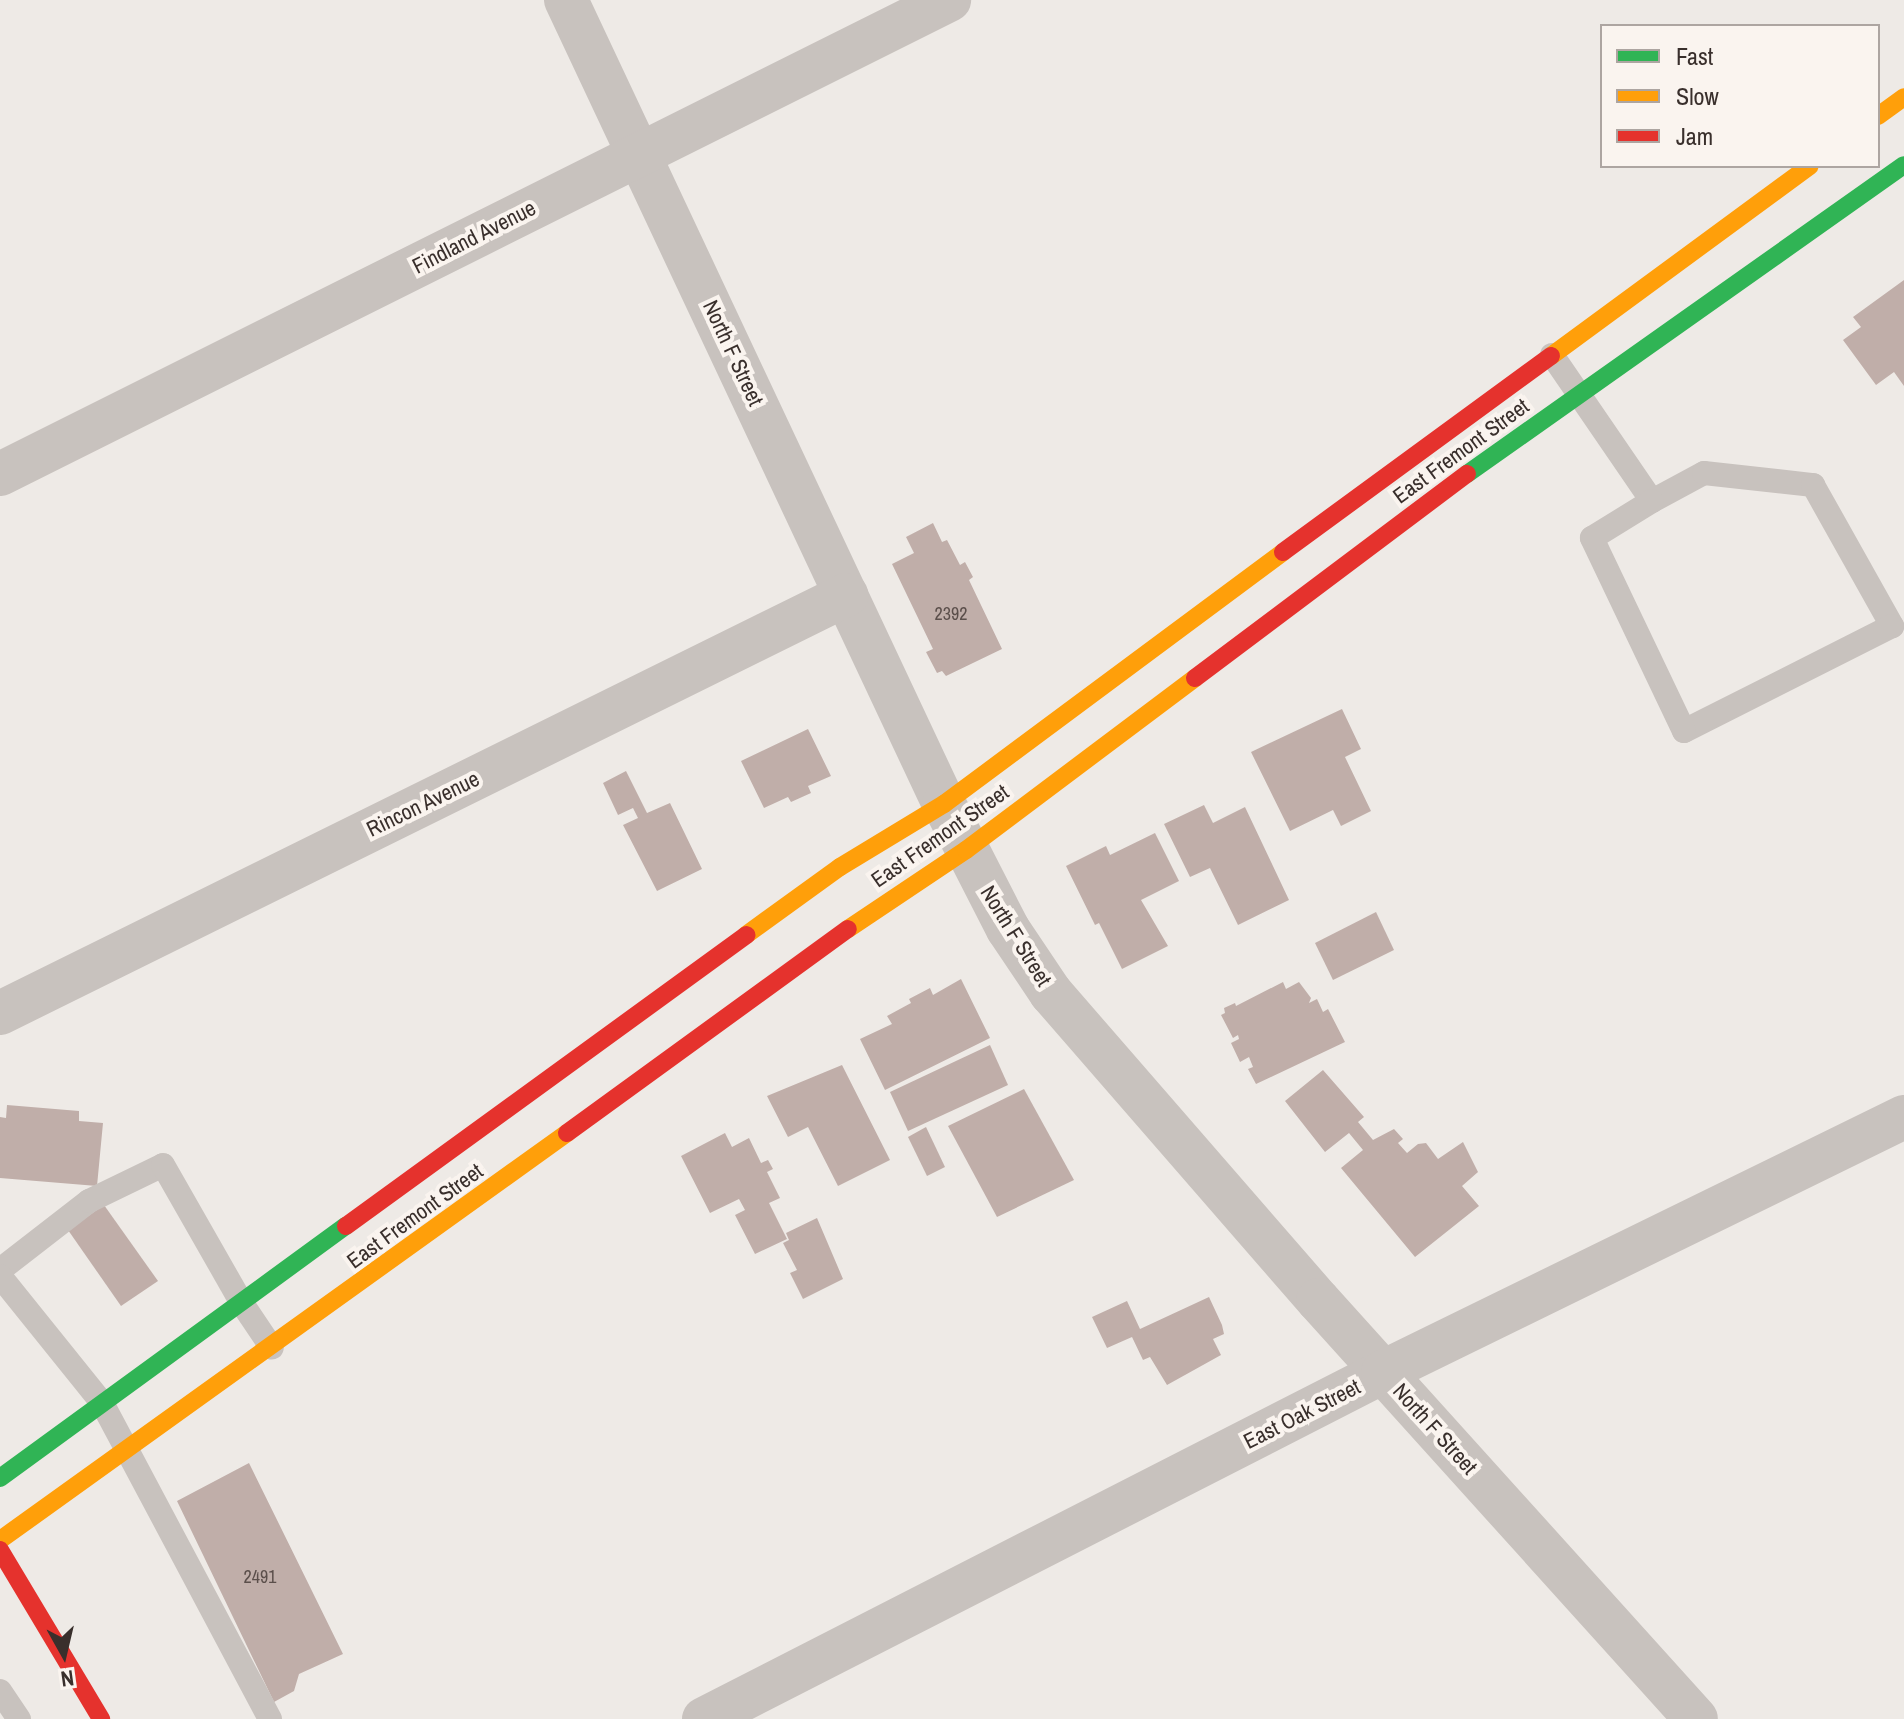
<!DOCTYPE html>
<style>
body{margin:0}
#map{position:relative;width:1904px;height:1719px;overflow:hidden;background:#eeeae6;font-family:"Archivo Narrow",sans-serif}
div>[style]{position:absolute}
.building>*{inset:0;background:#c0aea9}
.lane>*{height:24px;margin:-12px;padding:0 12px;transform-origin:12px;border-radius:12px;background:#c8c2be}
.street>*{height:44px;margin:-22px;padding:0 22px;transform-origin:22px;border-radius:22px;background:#c8c2be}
.fast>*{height:18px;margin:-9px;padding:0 9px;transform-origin:9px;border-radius:9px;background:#30b455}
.slow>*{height:18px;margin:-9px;padding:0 9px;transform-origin:9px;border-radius:9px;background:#ff9f0a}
.jam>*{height:18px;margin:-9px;padding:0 9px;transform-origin:9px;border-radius:9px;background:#e5322d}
span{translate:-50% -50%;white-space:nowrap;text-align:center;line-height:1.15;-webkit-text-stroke:8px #faf4ef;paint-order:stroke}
.number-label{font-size:18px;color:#5b4f4b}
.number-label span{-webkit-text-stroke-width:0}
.street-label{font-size:22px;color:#392f2c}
.legend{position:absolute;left:1600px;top:24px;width:280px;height:144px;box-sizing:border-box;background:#faf4ef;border:2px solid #ada5a1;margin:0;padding:10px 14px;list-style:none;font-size:24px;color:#392f2c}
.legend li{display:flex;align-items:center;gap:16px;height:40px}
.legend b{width:40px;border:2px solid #ada5a1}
.north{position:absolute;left:24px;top:1615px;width:80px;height:80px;-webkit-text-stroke:6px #faf4ef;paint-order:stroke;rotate:172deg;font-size:22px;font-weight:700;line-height:32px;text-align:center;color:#392f2c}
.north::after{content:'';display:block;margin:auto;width:28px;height:36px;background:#392f2c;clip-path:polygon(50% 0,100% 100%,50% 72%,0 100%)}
</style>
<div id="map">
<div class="building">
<i style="clip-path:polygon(1904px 280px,1904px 386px,1894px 372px,1876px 385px,1843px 340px,1861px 327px,1853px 317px)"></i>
<i style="clip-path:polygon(933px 523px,942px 542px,947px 540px,960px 565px,965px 562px,973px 577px,969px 580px,1002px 649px,946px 676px,942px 671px,937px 673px,926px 652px,933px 649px,892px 564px,914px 553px,906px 537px)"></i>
<i style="clip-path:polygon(1342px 709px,1361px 749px,1345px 757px,1371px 811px,1341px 826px,1333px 810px,1290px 831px,1251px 752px)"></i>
<i style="clip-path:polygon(808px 729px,831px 776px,808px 786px,811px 793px,791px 802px,788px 797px,764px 808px,741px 761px)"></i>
<i style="clip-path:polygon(626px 771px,647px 813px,670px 803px,702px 869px,657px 891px,623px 825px,638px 818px,633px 808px,618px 815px,603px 783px)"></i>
<i style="clip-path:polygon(1204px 805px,1213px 823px,1245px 807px,1289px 900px,1238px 925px,1210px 868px,1190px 877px,1164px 824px)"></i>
<i style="clip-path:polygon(1155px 833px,1179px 881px,1141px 900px,1168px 946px,1122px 969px,1099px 923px,1095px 925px,1066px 866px,1106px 846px,1110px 855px)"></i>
<i style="clip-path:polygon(1376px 912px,1394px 950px,1333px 980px,1315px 943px)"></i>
<i style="clip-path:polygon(961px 979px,990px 1038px,885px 1090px,860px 1039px,892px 1024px,887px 1016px,911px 1003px,909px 999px,930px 988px,933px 995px)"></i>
<i style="clip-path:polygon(1283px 982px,1286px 989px,1299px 982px,1311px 998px,1309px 1003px,1317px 999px,1323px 1012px,1328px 1009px,1345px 1042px,1256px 1084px,1248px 1069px,1253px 1067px,1249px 1057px,1240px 1062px,1231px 1043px,1239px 1039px,1238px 1035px,1233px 1038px,1221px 1015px,1225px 1013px,1224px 1008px,1235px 1003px,1236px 1006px)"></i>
<i style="clip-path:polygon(990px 1045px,1008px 1085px,908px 1131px,890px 1092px)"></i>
<i style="clip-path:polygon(842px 1065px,890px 1160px,838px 1186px,808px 1127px,788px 1137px,767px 1096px)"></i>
<i style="clip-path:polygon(1323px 1070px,1364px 1117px,1358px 1122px,1373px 1140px,1394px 1129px,1403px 1139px,1398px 1143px,1407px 1153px,1418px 1144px,1426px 1143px,1438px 1159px,1463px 1142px,1478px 1172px,1462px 1186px,1479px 1206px,1415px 1257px,1341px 1168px,1363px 1150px,1349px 1133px,1325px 1152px,1285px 1101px)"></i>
<i style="clip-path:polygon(1024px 1089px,1074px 1180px,997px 1217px,948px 1126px)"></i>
<i style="clip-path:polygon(7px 1105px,79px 1111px,79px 1121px,103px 1123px,97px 1186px,0 1178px,0 1117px,6px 1118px)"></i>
<i style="clip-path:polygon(926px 1127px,945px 1167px,927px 1176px,908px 1137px)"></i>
<i style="clip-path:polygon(725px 1133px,732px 1147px,749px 1138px,761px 1163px,768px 1160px,773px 1169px,767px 1172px,780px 1198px,769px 1203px,787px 1239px,755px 1254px,735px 1215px,745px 1210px,739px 1199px,710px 1213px,681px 1156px)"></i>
<i style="clip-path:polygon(104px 1205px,158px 1281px,121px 1306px,68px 1230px)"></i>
<i style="clip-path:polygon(817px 1218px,843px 1279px,803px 1299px,790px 1273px,797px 1270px,783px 1243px,789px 1240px,786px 1233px)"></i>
<i style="clip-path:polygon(1209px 1297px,1222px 1325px,1224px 1334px,1213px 1339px,1221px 1355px,1167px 1385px,1150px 1357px,1143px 1360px,1132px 1337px,1107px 1348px,1092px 1317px,1127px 1301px,1140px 1329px)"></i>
<i style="clip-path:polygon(249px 1463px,343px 1654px,299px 1674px,294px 1691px,274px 1702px,177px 1501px)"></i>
</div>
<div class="lane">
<i style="left:1552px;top:355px;width:177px;rotate:55.6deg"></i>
<i style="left:1652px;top:501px;width:59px;rotate:-28.3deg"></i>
<i style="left:1704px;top:473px;width:110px;rotate:6.3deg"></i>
<i style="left:1813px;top:485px;width:162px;rotate:60.7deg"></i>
<i style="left:1892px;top:626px;width:233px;rotate:153.2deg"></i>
<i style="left:1684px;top:731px;width:214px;rotate:-115.5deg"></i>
<i style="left:1592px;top:538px;width:70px;rotate:-31.7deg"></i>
<i style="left:0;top:1270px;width:113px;rotate:-37.8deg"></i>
<i style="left:89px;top:1201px;width:82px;rotate:-25.9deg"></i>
<i style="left:163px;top:1165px;width:158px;rotate:60.3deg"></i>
<i style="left:241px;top:1302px;width:55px;rotate:56deg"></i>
<i style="left:0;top:1276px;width:163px;rotate:51.2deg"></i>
<i style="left:102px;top:1403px;width:358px;rotate:62deg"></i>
<i style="left:0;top:1691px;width:34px;rotate:56deg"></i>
</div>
<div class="street">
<i style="left:566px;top:0;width:888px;rotate:64.82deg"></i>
<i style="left:944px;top:804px;width:140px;rotate:62.9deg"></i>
<i style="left:1008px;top:929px;width:77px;rotate:56.1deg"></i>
<i style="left:1051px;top:993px;width:407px;rotate:49deg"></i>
<i style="left:1318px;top:1300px;width:564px;rotate:47.94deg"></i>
<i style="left:0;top:474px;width:1061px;rotate:-26.54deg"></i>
<i style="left:0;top:1013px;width:944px;rotate:-26.29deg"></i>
<i style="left:704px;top:1719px;width:763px;rotate:-27.07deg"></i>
<i style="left:1383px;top:1372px;width:580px;rotate:-26.08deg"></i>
</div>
<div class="fast">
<i style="left:1467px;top:474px;width:535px;rotate:-35.26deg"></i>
<i style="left:0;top:1478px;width:428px;rotate:-36.1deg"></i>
</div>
<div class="slow">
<i style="left:1878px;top:116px;width:32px;rotate:-36deg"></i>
<i style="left:1551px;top:356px;width:321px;rotate:-36.3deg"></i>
<i style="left:848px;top:929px;width:142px;rotate:-33.8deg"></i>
<i style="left:966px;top:850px;width:286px;rotate:-36.9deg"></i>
<i style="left:746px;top:935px;width:116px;rotate:-35.9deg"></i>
<i style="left:840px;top:867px;width:122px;rotate:-31.2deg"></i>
<i style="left:944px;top:804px;width:422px;rotate:-36.6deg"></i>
<i style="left:0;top:1540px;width:698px;rotate:-35.67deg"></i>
</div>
<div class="jam">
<i style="left:1283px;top:552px;width:332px;rotate:-36.2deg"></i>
<i style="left:1195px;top:678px;width:340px;rotate:-36.9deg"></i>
<i style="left:567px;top:1133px;width:347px;rotate:-36deg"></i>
<i style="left:346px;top:1226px;width:495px;rotate:-36deg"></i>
<i style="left:0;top:1550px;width:197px;rotate:59.1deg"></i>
</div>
<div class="number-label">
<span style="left:951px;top:614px">2392</span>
<span style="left:260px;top:1577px">2491</span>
</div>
<div class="street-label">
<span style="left:474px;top:237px;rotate:-27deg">Findland Avenue</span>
<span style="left:733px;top:353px;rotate:65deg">North F Street</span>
<span style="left:1461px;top:451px;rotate:-36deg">East Fremont Street</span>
<span style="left:423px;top:804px;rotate:-26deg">Rincon Avenue</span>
<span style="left:940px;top:836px;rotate:-35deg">East Fremont Street</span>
<span style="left:1016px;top:936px;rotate:58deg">North F Street</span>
<span style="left:415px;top:1216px;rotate:-36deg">East Fremont Street</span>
<span style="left:1302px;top:1414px;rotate:-27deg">East Oak Street</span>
<span style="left:1435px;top:1429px;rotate:48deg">North F Street</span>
</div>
<ul class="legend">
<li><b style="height:10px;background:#30b455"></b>Fast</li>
<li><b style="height:10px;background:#ff9f0a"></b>Slow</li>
<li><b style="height:10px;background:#e5322d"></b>Jam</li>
</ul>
<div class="north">N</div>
</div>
